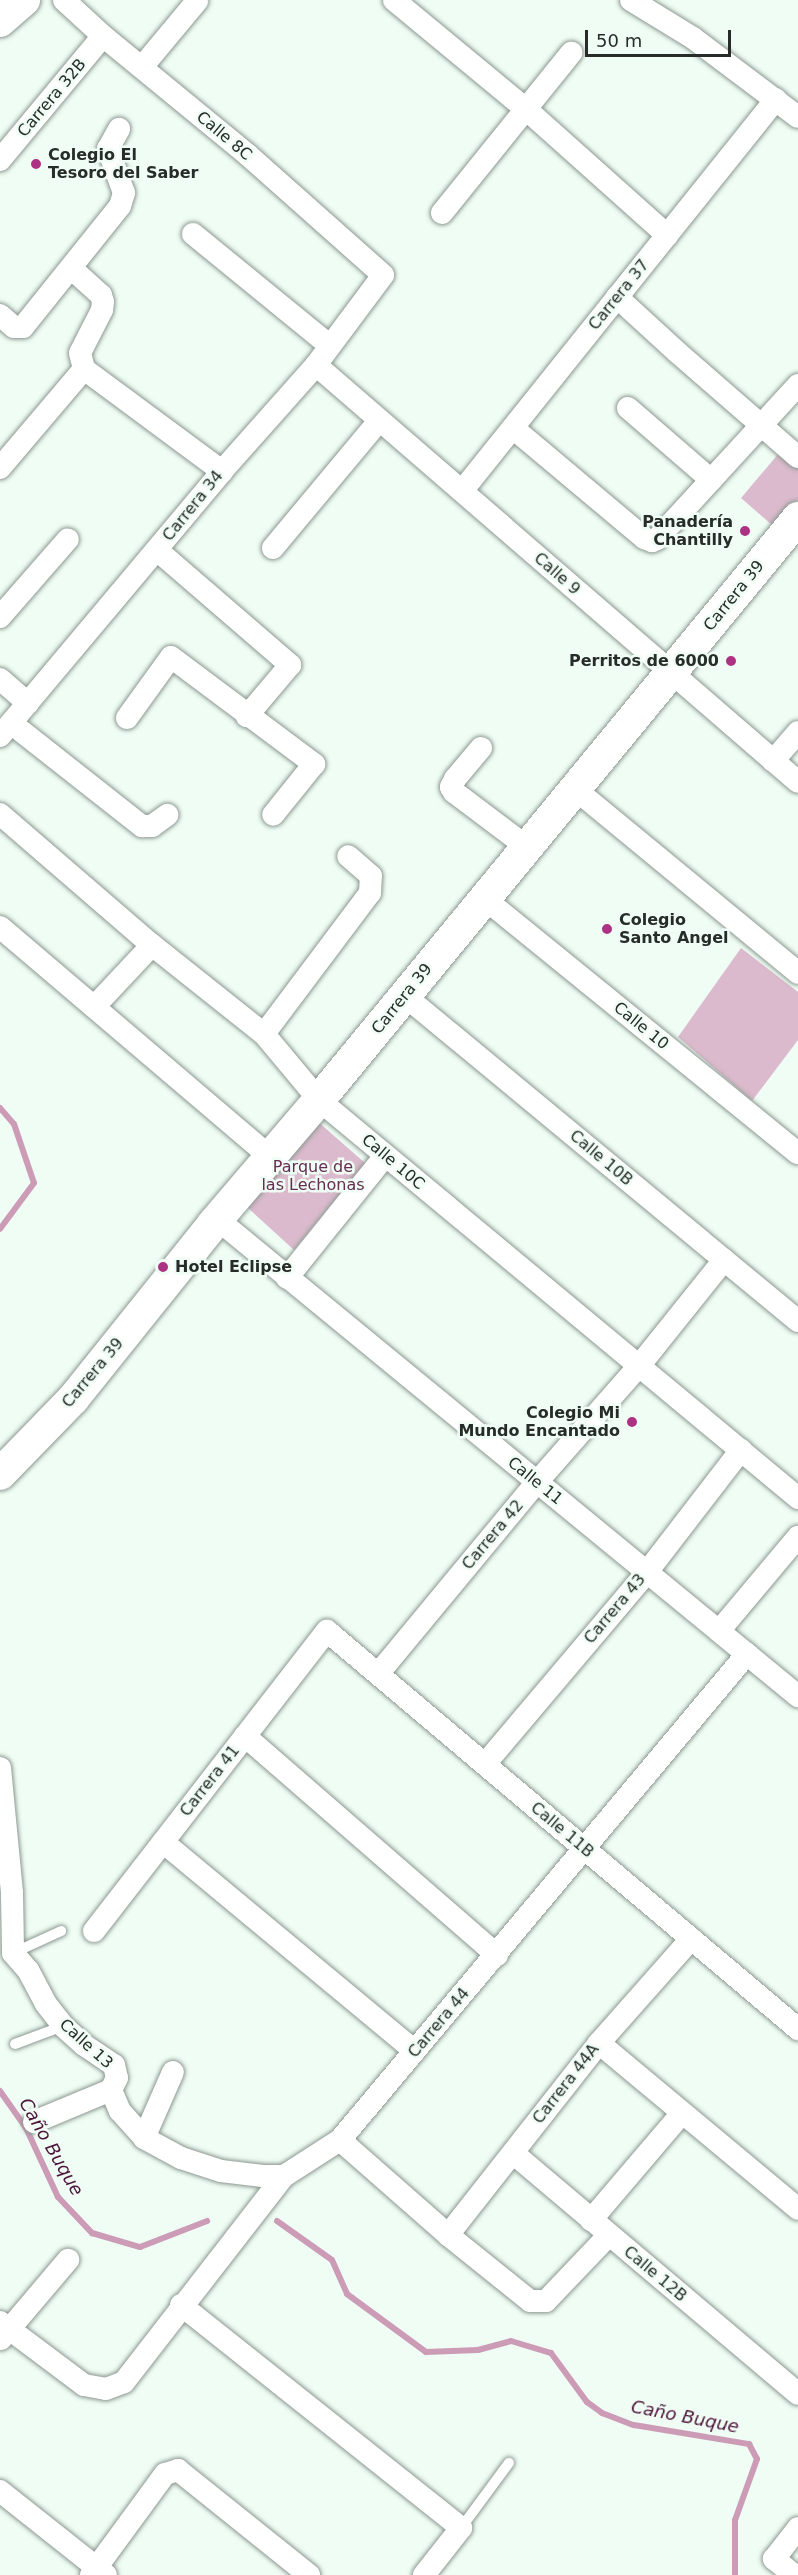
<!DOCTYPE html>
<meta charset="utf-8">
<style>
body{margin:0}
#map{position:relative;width:798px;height:2575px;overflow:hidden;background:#effdf4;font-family:"DejaVu Sans",sans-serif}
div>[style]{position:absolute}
.green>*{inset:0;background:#dabacc}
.stream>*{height:6px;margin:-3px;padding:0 3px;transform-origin:3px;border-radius:3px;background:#cc9cb7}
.roads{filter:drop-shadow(0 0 2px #8c9890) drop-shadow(0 0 2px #8c9890)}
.lane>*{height:10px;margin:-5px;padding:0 5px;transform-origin:5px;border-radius:5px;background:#fff}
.street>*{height:22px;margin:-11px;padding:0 11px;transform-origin:11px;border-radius:11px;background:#fff}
.secondary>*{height:32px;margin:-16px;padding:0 16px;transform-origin:16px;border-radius:16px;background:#fff}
.dots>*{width:16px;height:16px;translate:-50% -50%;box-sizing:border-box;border:3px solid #effdf4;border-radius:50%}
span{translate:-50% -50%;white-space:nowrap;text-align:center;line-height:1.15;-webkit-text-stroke:5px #effdf4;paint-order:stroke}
.street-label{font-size:16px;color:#272c29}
.poi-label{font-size:16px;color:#272c29;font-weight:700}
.left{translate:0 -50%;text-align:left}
.right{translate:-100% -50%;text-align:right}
.park-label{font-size:16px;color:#662c51}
.water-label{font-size:18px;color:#4e153b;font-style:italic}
.scale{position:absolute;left:585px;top:30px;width:146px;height:27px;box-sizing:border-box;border:3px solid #272c29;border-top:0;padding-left:8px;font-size:18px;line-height:21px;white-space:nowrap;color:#272c29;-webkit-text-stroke:4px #effdf4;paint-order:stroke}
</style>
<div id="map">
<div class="green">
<i style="clip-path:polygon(779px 453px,798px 467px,798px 500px,772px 525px,741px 498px)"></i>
<i style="clip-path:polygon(741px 948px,798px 992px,798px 1040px,752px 1101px,678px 1037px)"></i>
<i style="clip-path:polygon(316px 1120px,365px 1163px,294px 1250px,247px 1207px)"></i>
</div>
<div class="stream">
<i style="left:0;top:1108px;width:21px;rotate:49deg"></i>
<i style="left:14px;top:1124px;width:62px;rotate:71.3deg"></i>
<i style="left:34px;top:1183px;width:57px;rotate:126.5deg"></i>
<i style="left:0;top:2091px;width:45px;rotate:54.9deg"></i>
<i style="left:26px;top:2128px;width:76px;rotate:65.1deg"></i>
<i style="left:58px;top:2197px;width:50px;rotate:46.6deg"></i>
<i style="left:92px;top:2233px;width:50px;rotate:16.3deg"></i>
<i style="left:140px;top:2247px;width:72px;rotate:-21.2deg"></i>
<i style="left:277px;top:2221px;width:67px;rotate:35.3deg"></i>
<i style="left:332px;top:2260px;width:37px;rotate:66deg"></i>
<i style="left:347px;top:2294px;width:98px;rotate:36.3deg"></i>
<i style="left:426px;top:2352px;width:52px;rotate:-2.2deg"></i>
<i style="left:478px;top:2350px;width:34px;rotate:-15deg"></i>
<i style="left:511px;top:2341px;width:42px;rotate:16.7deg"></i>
<i style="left:551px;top:2353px;width:61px;rotate:53.7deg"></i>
<i style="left:587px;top:2402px;width:19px;rotate:36deg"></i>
<i style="left:602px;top:2413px;width:34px;rotate:21deg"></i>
<i style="left:634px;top:2425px;width:117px;rotate:9.4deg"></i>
<i style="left:749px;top:2444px;width:17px;rotate:62deg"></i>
<i style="left:757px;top:2459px;width:65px;rotate:109.8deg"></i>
<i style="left:735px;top:2520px;width:55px;rotate:90deg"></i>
</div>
<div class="roads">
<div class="lane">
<i style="left:13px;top:1953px;width:53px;rotate:-24.6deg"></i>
<i style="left:15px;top:2044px;width:51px;rotate:-20.6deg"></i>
<i style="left:461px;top:2528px;width:81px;rotate:-53.6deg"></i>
</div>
<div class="street">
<i style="left:394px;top:0;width:173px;rotate:39.6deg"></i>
<i style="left:527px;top:110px;width:188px;rotate:41.8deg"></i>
<i style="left:631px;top:0;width:73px;rotate:31.5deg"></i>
<i style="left:693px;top:38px;width:131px;rotate:37deg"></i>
<i style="left:142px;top:67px;width:86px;rotate:-50.2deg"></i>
<i style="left:0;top:160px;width:161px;rotate:-50.3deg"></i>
<i style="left:442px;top:213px;width:206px;rotate:-51.1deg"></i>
<i style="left:193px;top:234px;width:176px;rotate:39.2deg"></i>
<i style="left:72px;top:269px;width:39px;rotate:42deg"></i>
<i style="left:101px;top:295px;width:7px;rotate:74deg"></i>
<i style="left:103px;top:302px;width:8px;rotate:97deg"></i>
<i style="left:102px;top:310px;width:48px;rotate:117.1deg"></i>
<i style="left:80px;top:353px;width:16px;rotate:76deg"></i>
<i style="left:617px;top:297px;width:81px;rotate:42.5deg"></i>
<i style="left:677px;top:352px;width:160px;rotate:41deg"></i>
<i style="left:0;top:315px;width:18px;rotate:41deg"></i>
<i style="left:14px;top:327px;width:9px"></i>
<i style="left:23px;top:327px;width:155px;rotate:-51.3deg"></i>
<i style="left:120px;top:206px;width:14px;rotate:-73deg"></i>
<i style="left:124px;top:193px;width:47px;rotate:-110deg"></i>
<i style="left:108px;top:149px;width:23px;rotate:-61deg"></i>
<i style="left:316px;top:365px;width:637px;rotate:40.86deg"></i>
<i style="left:84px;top:369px;width:172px;rotate:36.5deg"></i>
<i style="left:628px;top:408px;width:110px;rotate:40.9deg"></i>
<i style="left:513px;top:428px;width:171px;rotate:40deg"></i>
<i style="left:644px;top:538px;width:9px;rotate:21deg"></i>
<i style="left:652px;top:541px;width:5px;rotate:-22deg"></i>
<i style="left:657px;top:539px;width:209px;rotate:-47.5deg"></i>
<i style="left:0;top:468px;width:130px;rotate:-49.7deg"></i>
<i style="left:462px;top:491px;width:502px;rotate:-51.3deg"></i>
<i style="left:273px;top:548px;width:165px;rotate:-50.2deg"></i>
<i style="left:157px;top:550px;width:176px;rotate:40.8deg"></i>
<i style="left:290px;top:665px;width:67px;rotate:130.1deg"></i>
<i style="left:0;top:617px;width:103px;rotate:-48.9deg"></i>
<i style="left:0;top:679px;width:37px;rotate:41deg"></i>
<i style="left:127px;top:718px;width:75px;rotate:-54.2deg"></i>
<i style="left:171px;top:657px;width:179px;rotate:36.8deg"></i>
<i style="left:314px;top:764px;width:65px;rotate:128.8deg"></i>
<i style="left:11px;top:723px;width:167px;rotate:38.2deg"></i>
<i style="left:142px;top:826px;width:10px"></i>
<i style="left:152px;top:826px;width:19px;rotate:-36deg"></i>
<i style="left:0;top:736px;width:346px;rotate:-50deg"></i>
<i style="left:222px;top:471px;width:142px;rotate:-48.4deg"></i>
<i style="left:316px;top:365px;width:112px;rotate:-53.3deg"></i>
<i style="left:383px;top:275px;width:181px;rotate:-138.4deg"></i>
<i style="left:248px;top:155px;width:188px;rotate:-140.6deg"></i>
<i style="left:103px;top:36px;width:53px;rotate:-137.3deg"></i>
<i style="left:481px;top:748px;width:40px;rotate:130deg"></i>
<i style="left:455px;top:779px;width:9px;rotate:117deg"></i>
<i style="left:451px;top:787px;width:6px;rotate:59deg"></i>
<i style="left:454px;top:792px;width:91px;rotate:37deg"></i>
<i style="left:773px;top:761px;width:38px;rotate:-49deg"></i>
<i style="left:575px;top:789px;width:289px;rotate:39.5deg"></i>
<i style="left:0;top:814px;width:201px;rotate:40.8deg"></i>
<i style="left:152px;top:945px;width:143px;rotate:38.5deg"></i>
<i style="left:264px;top:1034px;width:86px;rotate:50.2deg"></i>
<i style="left:319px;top:1100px;width:623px;rotate:39.72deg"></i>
<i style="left:485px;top:899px;width:403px;rotate:39.1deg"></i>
<i style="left:0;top:927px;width:355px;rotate:40.4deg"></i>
<i style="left:405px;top:996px;width:510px;rotate:39.59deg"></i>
<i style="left:94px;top:1007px;width:85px;rotate:-46.9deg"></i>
<i style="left:264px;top:1034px;width:176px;rotate:-53.1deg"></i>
<i style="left:370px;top:893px;width:17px;rotate:-87deg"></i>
<i style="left:371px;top:876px;width:30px;rotate:-139deg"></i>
<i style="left:217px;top:1219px;width:752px;rotate:39.39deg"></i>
<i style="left:287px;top:1278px;width:156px;rotate:-51.2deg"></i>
<i style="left:719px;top:1631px;width:123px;rotate:-50deg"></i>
<i style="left:378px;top:1674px;width:249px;rotate:-50.4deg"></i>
<i style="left:537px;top:1482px;width:154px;rotate:-48.7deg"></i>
<i style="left:639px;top:1366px;width:136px;rotate:-51.3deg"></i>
<i style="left:245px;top:1736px;width:334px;rotate:41deg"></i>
<i style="left:485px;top:1764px;width:251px;rotate:-49.8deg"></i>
<i style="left:647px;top:1572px;width:154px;rotate:-52.4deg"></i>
<i style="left:0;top:1768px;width:126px;rotate:84.5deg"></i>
<i style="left:12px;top:1893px;width:60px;rotate:89deg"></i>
<i style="left:13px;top:1953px;width:23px;rotate:49deg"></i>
<i style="left:28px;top:1970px;width:38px;rotate:62deg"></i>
<i style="left:46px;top:2004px;width:28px;rotate:52deg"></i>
<i style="left:63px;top:2026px;width:28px;rotate:42deg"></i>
<i style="left:84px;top:2045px;width:36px;rotate:34deg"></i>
<i style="left:114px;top:2065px;width:13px;rotate:77deg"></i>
<i style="left:117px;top:2078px;width:13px;rotate:117deg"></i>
<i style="left:111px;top:2090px;width:23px;rotate:67deg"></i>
<i style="left:120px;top:2111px;width:36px;rotate:48deg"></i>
<i style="left:144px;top:2138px;width:42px;rotate:28.4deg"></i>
<i style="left:181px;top:2158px;width:42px;rotate:18deg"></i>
<i style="left:221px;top:2171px;width:42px;rotate:6.8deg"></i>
<i style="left:263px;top:2176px;width:21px"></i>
<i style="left:163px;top:1842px;width:327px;rotate:39.7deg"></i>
<i style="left:94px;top:1931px;width:380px;rotate:-52.2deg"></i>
<i style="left:327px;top:1631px;width:617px;rotate:40.2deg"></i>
<i style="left:599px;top:2043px;width:259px;rotate:39.8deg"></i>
<i style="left:34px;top:2122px;width:83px;rotate:-22.6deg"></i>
<i style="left:144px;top:2138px;width:72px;rotate:-66.3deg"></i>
<i style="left:340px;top:2140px;width:144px;rotate:41.3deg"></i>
<i style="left:448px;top:2235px;width:105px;rotate:38.8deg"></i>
<i style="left:530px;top:2301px;width:16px"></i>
<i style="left:546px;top:2301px;width:91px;rotate:-46.3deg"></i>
<i style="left:513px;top:2153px;width:373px;rotate:40.2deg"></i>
<i style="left:591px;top:2220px;width:140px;rotate:-49.6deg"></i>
<i style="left:448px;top:2235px;width:244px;rotate:-51.8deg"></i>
<i style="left:599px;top:2043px;width:139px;rotate:-48.5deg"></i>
<i style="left:181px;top:2305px;width:358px;rotate:38.5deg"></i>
<i style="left:461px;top:2528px;width:60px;rotate:128.2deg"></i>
<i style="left:0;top:2322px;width:105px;rotate:36.9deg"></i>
<i style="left:84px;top:2385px;width:22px;rotate:10deg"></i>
<i style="left:106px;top:2389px;width:19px;rotate:-21deg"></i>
<i style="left:124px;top:2382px;width:261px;rotate:-52.2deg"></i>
<i style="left:284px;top:2176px;width:67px;rotate:-32.7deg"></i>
<i style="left:340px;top:2140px;width:634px;rotate:-50.06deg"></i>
<i style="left:1px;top:2339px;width:104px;rotate:-49.7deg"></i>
<i style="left:0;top:2491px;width:135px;rotate:38.4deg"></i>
<i style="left:91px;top:2575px;width:125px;rotate:-53.8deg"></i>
<i style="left:165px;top:2474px;width:14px;rotate:-17deg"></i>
<i style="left:178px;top:2470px;width:168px;rotate:38.7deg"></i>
<i style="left:794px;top:2575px;width:26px;rotate:-141deg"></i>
<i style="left:774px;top:2559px;width:39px;rotate:-52deg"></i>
</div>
<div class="secondary">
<i style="left:0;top:21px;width:32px;rotate:-41deg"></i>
<i style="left:0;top:1474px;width:105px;rotate:-45.8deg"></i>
<i style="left:73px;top:1399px;width:224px;rotate:-51.3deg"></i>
<i style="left:213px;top:1224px;width:163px;rotate:-49.5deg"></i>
<i style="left:319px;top:1100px;width:754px;rotate:-50.54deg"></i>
</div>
</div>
<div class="dots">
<i style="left:36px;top:164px;background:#ad3284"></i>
<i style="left:745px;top:531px;background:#ad3284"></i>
<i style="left:731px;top:661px;background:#ad3284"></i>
<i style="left:607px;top:929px;background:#ad3284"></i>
<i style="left:163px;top:1267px;background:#ad3284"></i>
<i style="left:632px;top:1422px;background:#ad3284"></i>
</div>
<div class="street-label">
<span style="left:52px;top:98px;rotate:-50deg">Carrera 32B</span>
<span style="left:224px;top:136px;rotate:40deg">Calle 8C</span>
<span style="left:619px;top:295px;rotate:-51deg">Carrera 37</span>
<span style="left:193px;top:506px;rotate:-51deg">Carrera 34</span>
<span style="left:557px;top:574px;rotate:41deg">Calle 9</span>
<span style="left:734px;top:596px;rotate:-51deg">Carrera 39</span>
<span style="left:402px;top:999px;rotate:-51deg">Carrera 39</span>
<span style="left:641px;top:1026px;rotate:39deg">Calle 10</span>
<span style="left:601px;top:1158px;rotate:40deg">Calle 10B</span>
<span style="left:393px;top:1162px;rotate:40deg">Calle 10C</span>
<span style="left:93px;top:1373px;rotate:-50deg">Carrera 39</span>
<span style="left:535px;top:1481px;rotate:39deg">Calle 11</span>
<span style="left:493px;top:1535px;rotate:-50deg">Carrera 42</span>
<span style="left:615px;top:1609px;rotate:-50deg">Carrera 43</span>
<span style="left:210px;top:1781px;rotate:-52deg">Carrera 41</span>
<span style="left:562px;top:1830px;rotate:40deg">Calle 11B</span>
<span style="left:439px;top:2023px;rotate:-50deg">Carrera 44</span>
<span style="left:86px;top:2044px;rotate:42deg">Calle 13</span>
<span style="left:566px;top:2084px;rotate:-52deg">Carrera 44A</span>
<span style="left:655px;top:2274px;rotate:40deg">Calle 12B</span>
</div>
<div class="poi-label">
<span class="left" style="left:48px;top:164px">Colegio El<br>Tesoro del Saber</span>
<span class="right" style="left:733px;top:531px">Panadería<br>Chantilly</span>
<span class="right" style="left:719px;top:661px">Perritos de 6000</span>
<span class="left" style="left:619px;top:929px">Colegio<br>Santo Angel</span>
<span class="left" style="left:175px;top:1267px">Hotel Eclipse</span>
<span class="right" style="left:620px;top:1422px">Colegio Mi<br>Mundo Encantado</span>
</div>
<div class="park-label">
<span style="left:313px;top:1176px">Parque de<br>las Lechonas</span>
</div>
<div class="water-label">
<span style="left:51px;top:2147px;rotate:60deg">Caño Buque</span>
<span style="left:685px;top:2417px;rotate:11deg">Caño Buque</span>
</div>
<div class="scale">50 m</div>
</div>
